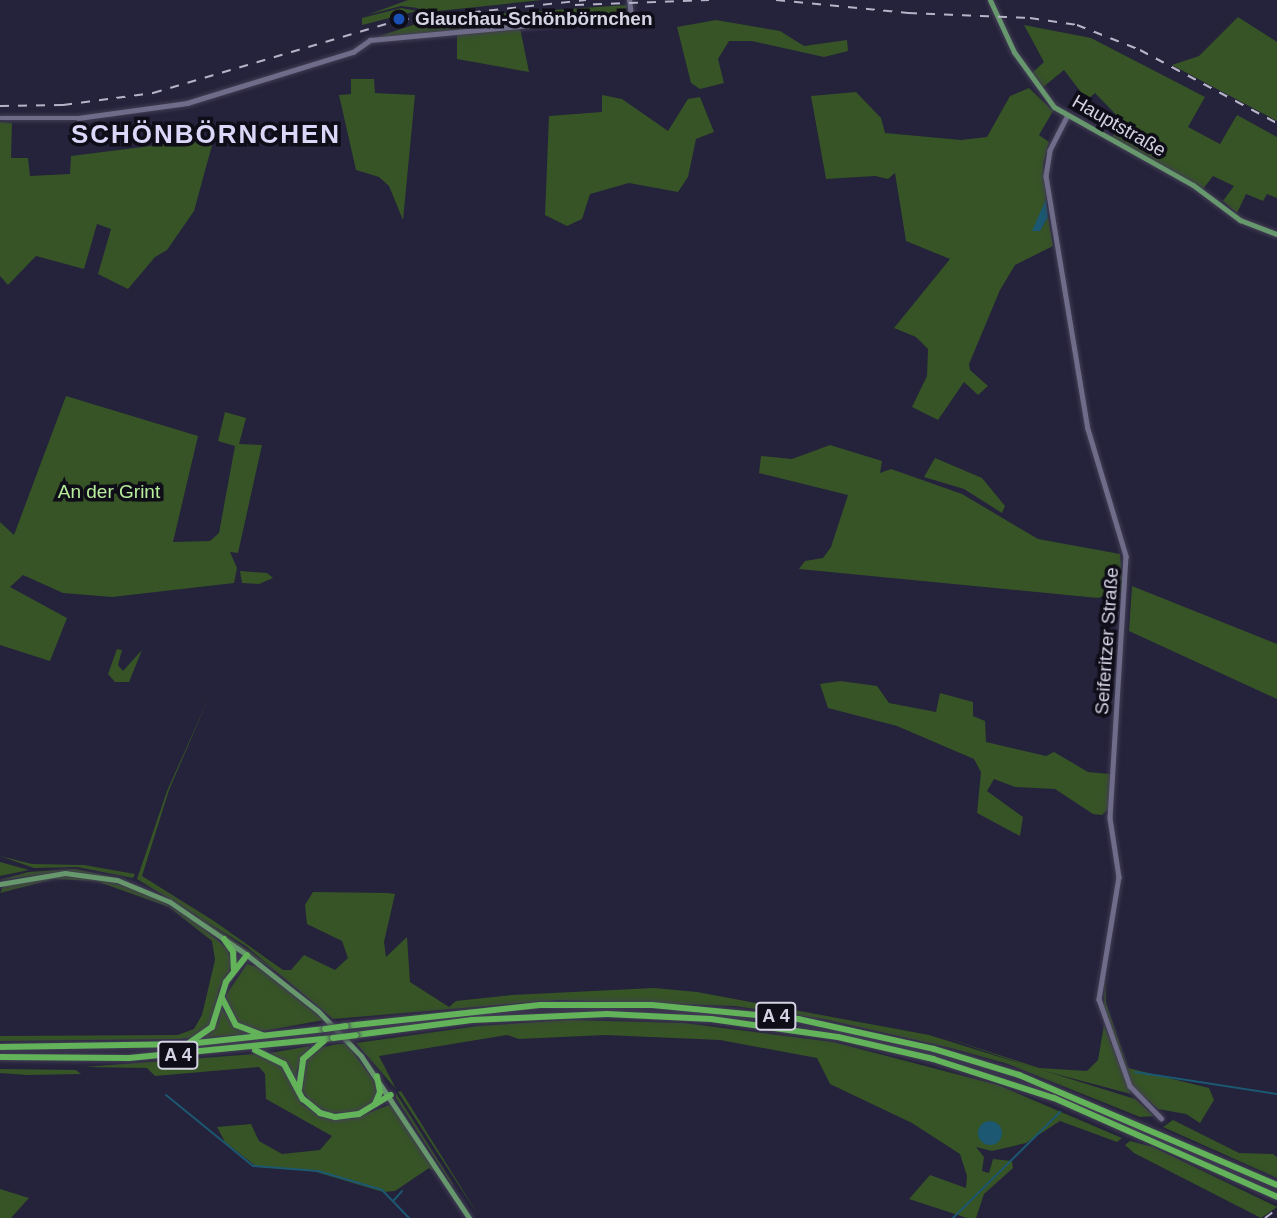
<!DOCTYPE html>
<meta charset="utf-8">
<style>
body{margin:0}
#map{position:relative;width:1277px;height:1218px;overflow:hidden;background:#25223b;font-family:Helvetica,sans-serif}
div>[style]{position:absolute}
.green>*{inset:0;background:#365425}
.water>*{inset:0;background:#1c5871}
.round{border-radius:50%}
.stream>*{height:2px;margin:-1px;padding:0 1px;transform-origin:1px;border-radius:1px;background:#1c5871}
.roads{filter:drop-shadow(0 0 2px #423e54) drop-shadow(0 0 2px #423e54)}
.minor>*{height:4.5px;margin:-2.25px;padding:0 2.25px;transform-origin:2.25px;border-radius:2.25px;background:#6f6c8a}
.major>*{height:5px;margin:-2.5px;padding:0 2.5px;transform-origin:2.5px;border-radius:2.5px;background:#67976d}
.highway>*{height:6px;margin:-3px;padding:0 3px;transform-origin:3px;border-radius:3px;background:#62b359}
.rail>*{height:2px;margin-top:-1px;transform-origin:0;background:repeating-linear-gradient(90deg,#b6b4c7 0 9px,transparent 0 18px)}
.bridges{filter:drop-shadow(0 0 2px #423e54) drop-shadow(0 0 2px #423e54)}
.highway-bridge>*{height:6px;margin:-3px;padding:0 3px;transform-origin:3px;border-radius:3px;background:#62b359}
.dots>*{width:19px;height:19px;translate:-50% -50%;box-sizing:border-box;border:4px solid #0f0d18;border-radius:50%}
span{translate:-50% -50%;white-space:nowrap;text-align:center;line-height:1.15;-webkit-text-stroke:7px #0f0d18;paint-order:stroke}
.shield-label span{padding:2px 5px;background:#0f0d18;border:2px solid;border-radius:5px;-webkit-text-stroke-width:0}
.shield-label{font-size:18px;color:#d4d3e4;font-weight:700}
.poi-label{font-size:19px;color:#d4d3e4;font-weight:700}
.left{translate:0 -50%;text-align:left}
.street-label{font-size:19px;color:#d4d3e4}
.park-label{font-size:19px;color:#b7ed9b}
.district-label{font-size:26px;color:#dad7f9;font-weight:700;letter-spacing:2px}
</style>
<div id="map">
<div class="green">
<i style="clip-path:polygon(408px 0,542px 0,419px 13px,418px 8px,401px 6px,367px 15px)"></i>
<i style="clip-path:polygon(627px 5px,625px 15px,377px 37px,422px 22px,462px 16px)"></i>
<i style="clip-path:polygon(401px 8px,417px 11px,362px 25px,362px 18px)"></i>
<i style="clip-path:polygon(1238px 17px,1277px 42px,1277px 121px,1172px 65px,1199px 56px)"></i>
<i style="clip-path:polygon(716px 20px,780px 31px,804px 46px,847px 40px,848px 51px,824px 57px,752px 41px,729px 41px,718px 59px,724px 83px,700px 89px,691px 83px,677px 27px)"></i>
<i style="clip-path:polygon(1024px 25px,1091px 38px,1205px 97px,1188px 127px,1220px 144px,1237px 115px,1277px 137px,1277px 198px,1267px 194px,1263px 201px,1246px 194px,1237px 213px,1223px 201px,1234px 186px,1213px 176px,1203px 189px,1111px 138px,1124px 123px,1095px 93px,1087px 100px,1064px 70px,1042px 88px,1032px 73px,1044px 62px)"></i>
<i style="clip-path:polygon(520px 28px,529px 72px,457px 59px,457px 31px)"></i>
<i style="clip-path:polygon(351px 79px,374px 79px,375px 93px,415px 95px,403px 220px,389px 186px,379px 177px,356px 170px,339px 95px,351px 94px)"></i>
<i style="clip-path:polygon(1029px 88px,1053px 111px,1039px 135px,1049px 142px,1043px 164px,1046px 199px,1040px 231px,1048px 217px,1053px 246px,1015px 265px,1000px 290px,969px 364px,970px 370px,988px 386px,978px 395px,964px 382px,938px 420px,912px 407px,927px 376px,928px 349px,916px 337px,894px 328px,950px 259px,906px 241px,895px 173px,888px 179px,875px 176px,826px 179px,811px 96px,856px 92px,881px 118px,885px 133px,961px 140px,987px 137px,1010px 96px)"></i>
<i style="clip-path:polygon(602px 95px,622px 99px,668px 131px,688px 99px,700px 97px,714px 132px,696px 139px,688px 177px,678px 192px,629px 183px,590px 194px,582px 219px,567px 226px,545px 215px,549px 116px,602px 112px)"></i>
<i style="clip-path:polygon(0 122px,12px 123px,11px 158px,28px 158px,30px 176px,70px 174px,71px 156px,214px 138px,194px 211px,167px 250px,155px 257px,128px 289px,98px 274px,111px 229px,97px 224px,84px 269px,36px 256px,8px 285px,0 276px)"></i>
<i style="clip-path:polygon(66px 396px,198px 436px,173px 542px,210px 541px,219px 533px,235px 446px,218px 441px,225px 412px,246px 418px,239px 444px,262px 445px,238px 553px,230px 552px,237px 568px,234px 583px,112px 597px,63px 593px,23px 575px,10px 587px,67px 618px,50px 661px,0 645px,0 522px,14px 535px)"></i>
<i style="clip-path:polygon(830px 445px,882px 461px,880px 473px,891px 469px,962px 494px,1038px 539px,1120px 554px,1123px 591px,1098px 598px,799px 569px,805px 561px,823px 558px,831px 547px,848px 495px,759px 473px,761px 456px,792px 459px)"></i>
<i style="clip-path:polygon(935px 458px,982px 478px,1005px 506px,1002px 513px,964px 489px,924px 477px)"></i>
<i style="clip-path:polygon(240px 571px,267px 573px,273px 578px,259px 584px,242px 583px)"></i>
<i style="clip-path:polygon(1132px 586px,1277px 644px,1277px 699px,1129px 631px)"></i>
<i style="clip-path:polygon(117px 649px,122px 650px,118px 665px,123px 671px,142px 650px,129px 682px,115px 682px,108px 674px)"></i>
<i style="clip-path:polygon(840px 681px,877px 686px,889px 703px,936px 712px,940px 693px,973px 702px,973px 716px,985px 721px,986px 742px,1046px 756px,1054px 752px,1088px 772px,1110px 774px,1108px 809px,1102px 815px,1093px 814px,1055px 789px,1015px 787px,994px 779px,987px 791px,1023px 817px,1020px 836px,977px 813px,981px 772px,974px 759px,897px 726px,828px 708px,820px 684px)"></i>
<i style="clip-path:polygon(210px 695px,169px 790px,142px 876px,214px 921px,283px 970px,291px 970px,304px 955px,335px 970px,348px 958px,342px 941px,307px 924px,305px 905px,313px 892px,388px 893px,395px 894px,384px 942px,386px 957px,407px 937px,410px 982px,449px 1007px,456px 1001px,512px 995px,654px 988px,697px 992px,929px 1035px,1135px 1099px,1154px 1116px,1140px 1117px,1008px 1064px,951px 1048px,824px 1019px,735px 1006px,559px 1000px,333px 1019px,246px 946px,137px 879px,167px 791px)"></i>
<i style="clip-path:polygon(0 856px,32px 864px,84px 865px,135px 874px,133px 878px,77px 867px,34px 868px)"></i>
<i style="clip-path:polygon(0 862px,29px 870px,0 876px)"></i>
<i style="clip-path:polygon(75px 869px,132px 881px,68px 871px,0 880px,28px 872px)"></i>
<i style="clip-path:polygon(73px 876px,105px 880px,153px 896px,195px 922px,227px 948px,232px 966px,219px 989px,212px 1024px,196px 1037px,180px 1039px,0 1041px,0 1036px,178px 1035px,194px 1029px,202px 1015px,215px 960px,212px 941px,169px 907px,96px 881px,54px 879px,0 893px,3px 887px,31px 879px)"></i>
<i style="clip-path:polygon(196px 915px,242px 946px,287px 979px,201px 921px)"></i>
<i style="clip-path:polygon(247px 964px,257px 967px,324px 1020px,263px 1031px,236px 1023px,227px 1008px,226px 995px)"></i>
<i style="clip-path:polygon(1105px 971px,1106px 1003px,1128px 1068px,1209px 1088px,1214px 1100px,1200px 1123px,1186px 1114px,1158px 1109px,1133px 1087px,1104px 1007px)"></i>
<i style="clip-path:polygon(221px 1007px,234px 1026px,247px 1034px,204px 1038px,218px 1022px)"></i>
<i style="clip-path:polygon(569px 1020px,684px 1023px,833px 1042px,998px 1085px,1122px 1138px,1117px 1142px,1060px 1121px,1026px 1143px,992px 1151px,976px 1147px,984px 1157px,982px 1171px,989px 1173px,993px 1159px,1012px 1161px,1013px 1168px,984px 1194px,976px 1218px,967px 1218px,909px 1199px,930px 1175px,966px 1188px,967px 1176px,960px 1154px,912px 1123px,830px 1084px,817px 1058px,720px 1040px,605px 1035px,519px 1039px,507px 1035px,379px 1056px,396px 1089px,356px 1043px,478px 1026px)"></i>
<i style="clip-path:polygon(1104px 1025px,1131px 1094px,1037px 1069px,941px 1036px,1039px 1068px,1087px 1071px,1098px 1060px)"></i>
<i style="clip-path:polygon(337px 1044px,347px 1044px,375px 1082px,378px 1091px,373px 1103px,359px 1112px,329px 1113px,311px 1103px,301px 1089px,304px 1061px,319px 1048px)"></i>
<i style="clip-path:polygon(310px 1046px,297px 1069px,296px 1085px,285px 1062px,270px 1053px)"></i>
<i style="clip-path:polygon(255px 1054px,268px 1056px,283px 1067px,302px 1104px,323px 1117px,352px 1119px,392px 1104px,436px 1172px,429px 1168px,395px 1191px,383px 1192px,313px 1171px,257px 1167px,225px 1142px,217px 1127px,251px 1124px,259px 1141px,282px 1154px,320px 1150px,332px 1136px,266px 1099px,265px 1074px,259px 1067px,155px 1076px,147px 1068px,84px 1067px)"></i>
<i style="clip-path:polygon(0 1069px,76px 1070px,81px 1074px,28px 1075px,0 1073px)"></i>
<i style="clip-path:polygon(401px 1091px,459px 1184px,480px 1218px,398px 1092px)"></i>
<i style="clip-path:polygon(396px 1093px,453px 1184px,453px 1186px,396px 1098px)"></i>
<i style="clip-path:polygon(1173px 1120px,1239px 1153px,1273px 1154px,1277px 1157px,1277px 1178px,1163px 1127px)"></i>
<i style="clip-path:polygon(1130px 1141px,1153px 1147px,1277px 1207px,1261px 1218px,1134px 1153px,1125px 1145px)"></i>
<i style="clip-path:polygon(0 1189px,29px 1198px,11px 1218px,0 1218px)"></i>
</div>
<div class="water">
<i style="clip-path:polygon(1046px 199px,1048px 217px,1040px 231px,1032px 231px)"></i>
<i class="round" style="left:978px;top:1121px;width:24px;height:24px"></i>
</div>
<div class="stream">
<i style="left:1135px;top:1072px;width:144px;rotate:8.8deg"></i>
<i style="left:166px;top:1095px;width:112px;rotate:39.2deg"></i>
<i style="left:253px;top:1166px;width:65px;rotate:4.4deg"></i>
<i style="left:318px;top:1171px;width:67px;rotate:16.5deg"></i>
<i style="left:382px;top:1190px;width:39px;rotate:46deg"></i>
<i style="left:394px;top:1200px;width:12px;rotate:-48deg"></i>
<i style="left:953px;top:1218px;width:151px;rotate:-44.7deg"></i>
</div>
<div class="roads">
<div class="minor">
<i style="left:1067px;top:117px;width:38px;rotate:117deg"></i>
<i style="left:1050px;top:151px;width:25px;rotate:99deg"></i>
<i style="left:1046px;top:176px;width:256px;rotate:80.6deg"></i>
<i style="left:1088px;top:429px;width:133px;rotate:73.3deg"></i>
<i style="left:1126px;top:556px;width:262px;rotate:93.5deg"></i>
<i style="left:1110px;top:818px;width:60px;rotate:81.3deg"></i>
<i style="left:1119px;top:877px;width:124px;rotate:99.3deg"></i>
<i style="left:1099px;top:999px;width:92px;rotate:70.4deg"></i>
<i style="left:1130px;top:1086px;width:45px;rotate:45.9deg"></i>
<i style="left:0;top:118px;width:78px"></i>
<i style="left:78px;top:118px;width:110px;rotate:-7.8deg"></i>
<i style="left:187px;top:103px;width:174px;rotate:-17.1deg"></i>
<i style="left:353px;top:52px;width:21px;rotate:-35deg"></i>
<i style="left:370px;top:40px;width:262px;rotate:-5.3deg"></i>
<i style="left:631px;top:16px;width:16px;rotate:-97deg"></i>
</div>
<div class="major">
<i style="left:990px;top:0;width:57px;rotate:65.2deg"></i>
<i style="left:1014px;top:52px;width:68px;rotate:54deg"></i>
<i style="left:1054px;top:107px;width:159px;rotate:29.3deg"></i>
<i style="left:1193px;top:185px;width:59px;rotate:36.7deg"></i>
<i style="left:1240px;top:220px;width:40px;rotate:21deg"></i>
<i style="left:0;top:884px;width:66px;rotate:-9.6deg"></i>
<i style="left:65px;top:873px;width:52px;rotate:7.7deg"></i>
<i style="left:117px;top:880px;width:57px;rotate:22.5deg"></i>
<i style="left:170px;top:902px;width:93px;rotate:34.5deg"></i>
<i style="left:247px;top:955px;width:90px;rotate:38.3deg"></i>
<i style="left:318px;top:1011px;width:62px;rotate:46.3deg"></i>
<i style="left:361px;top:1056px;width:195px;rotate:56.3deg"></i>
</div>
<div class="highway">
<i style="left:224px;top:939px;width:16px;rotate:55deg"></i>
<i style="left:233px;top:952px;width:17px;rotate:87deg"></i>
<i style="left:222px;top:998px;width:30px;rotate:63deg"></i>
<i style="left:236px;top:1025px;width:28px;rotate:21deg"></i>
<i style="left:346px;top:1026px;width:195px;rotate:-6.2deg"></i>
<i style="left:540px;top:1005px;width:112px"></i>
<i style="left:652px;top:1005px;width:147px;rotate:5.5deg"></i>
<i style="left:798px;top:1019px;width:139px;rotate:12.4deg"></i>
<i style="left:934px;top:1049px;width:89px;rotate:17deg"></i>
<i style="left:1019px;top:1075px;width:280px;rotate:23.1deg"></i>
<i style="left:356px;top:1035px;width:117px;rotate:-7.4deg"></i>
<i style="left:472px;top:1020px;width:135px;rotate:-2.5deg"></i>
<i style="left:607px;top:1014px;width:104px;rotate:2.8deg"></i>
<i style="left:711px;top:1019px;width:128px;rotate:8.1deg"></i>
<i style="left:838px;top:1037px;width:98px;rotate:13deg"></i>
<i style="left:933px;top:1059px;width:127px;rotate:17.9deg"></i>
<i style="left:1054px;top:1098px;width:244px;rotate:23.9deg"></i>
<i style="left:189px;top:1043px;width:28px;rotate:-35deg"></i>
<i style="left:212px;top:1027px;width:47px;rotate:-72.7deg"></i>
<i style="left:226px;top:982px;width:34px;rotate:-52deg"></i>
<i style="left:0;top:1047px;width:187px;rotate:-0.9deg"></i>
<i style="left:187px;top:1044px;width:139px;rotate:-6.2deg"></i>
<i style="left:255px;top:1050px;width:32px;rotate:26deg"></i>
<i style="left:284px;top:1064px;width:40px;rotate:62deg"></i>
<i style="left:303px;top:1099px;width:22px;rotate:39deg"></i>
<i style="left:320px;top:1113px;width:16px;rotate:15deg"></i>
<i style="left:335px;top:1117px;width:24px;rotate:-7deg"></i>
<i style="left:359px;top:1114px;width:37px;rotate:-31deg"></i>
<i style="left:0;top:1057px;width:129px;rotate:0.4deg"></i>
<i style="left:129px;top:1058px;width:205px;rotate:-5.6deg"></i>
<i style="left:299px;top:1089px;width:30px;rotate:-82deg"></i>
<i style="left:303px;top:1059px;width:28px;rotate:-41deg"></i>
<i style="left:375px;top:1104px;width:13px;rotate:-67deg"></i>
<i style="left:380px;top:1092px;width:16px;rotate:-101deg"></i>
</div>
</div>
<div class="rail">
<i style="left:776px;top:0;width:133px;rotate:5.6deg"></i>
<i style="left:908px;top:13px;width:122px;rotate:2.3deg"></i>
<i style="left:1030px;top:18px;width:48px;rotate:8.5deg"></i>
<i style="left:1077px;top:25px;width:68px;rotate:21.6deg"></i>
<i style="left:1140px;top:50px;width:155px;rotate:28.1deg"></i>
<i style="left:575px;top:5px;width:134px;rotate:-2.1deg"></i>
<i style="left:0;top:106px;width:63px;rotate:-0.9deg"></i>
<i style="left:63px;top:105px;width:91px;rotate:-7.6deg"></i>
<i style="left:153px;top:93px;width:258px;rotate:-16.5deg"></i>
<i style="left:400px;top:20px;width:187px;rotate:-6.1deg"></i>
<i style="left:1265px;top:1218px;width:15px;rotate:-37deg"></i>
</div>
<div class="bridges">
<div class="highway-bridge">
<i style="left:325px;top:1029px;width:21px;rotate:-8deg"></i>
<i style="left:333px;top:1038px;width:23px;rotate:-7deg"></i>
</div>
</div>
<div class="dots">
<i style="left:399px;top:19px;background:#1a4fb4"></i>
</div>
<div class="shield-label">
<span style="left:776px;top:1016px">A 4</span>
<span style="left:178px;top:1055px">A 4</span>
</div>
<div class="poi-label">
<span class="left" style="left:415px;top:19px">Glauchau-Schönbörnchen</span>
</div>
<div class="street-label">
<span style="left:1119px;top:126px;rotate:30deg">Hauptstraße</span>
<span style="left:1107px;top:641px;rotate:-86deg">Seiferitzer Straße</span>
</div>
<div class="park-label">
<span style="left:109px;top:492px">An der Grint</span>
</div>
<div class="district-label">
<span style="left:206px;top:135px">SCHÖNBÖRNCHEN</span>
</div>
</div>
